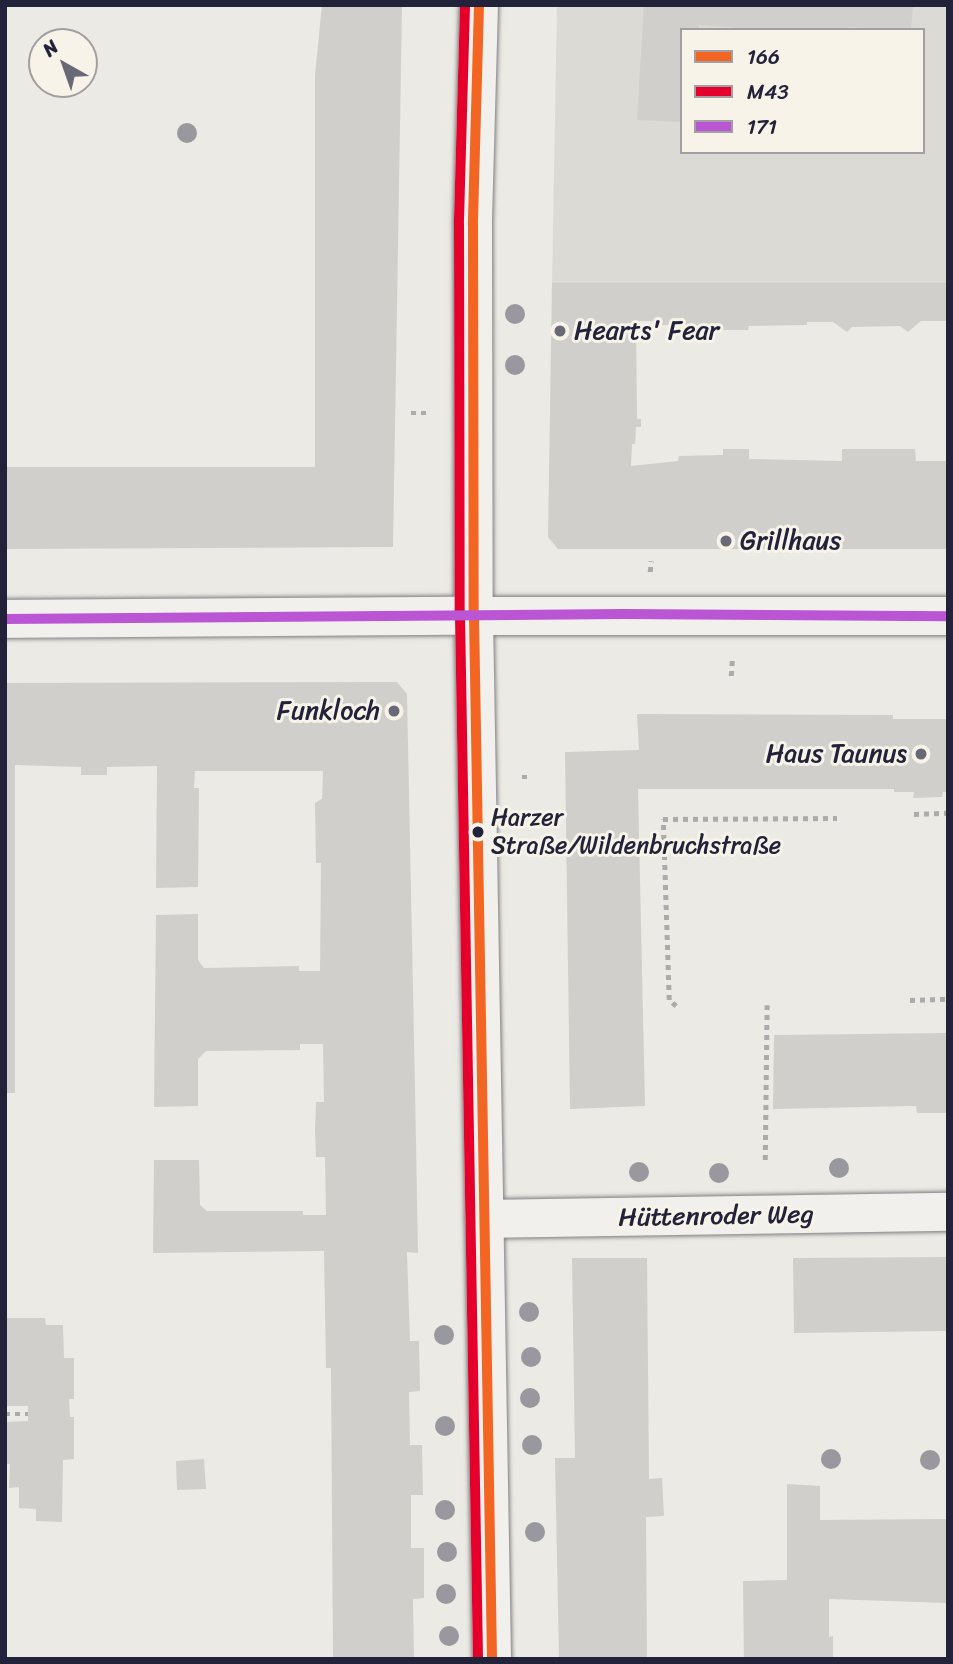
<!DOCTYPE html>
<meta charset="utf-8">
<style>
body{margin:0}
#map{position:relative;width:953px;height:1664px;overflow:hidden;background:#ebeae4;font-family:Sriracha,sans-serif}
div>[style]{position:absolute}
.built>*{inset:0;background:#dcdad5}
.building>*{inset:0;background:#d0cfcc}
.path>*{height:4.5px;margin-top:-2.25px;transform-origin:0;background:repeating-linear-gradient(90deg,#acabac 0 5px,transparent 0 10px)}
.roads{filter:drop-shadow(0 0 2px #818083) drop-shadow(0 0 2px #818083)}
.street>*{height:38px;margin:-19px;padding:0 19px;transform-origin:19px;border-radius:19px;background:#f1f0ec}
.secondary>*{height:38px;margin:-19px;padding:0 19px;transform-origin:19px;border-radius:19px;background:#f1f0ec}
.bus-1>*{height:10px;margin:-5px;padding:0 5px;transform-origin:5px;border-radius:5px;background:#f26522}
.bus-2>*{height:10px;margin:-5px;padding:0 5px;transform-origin:5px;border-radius:5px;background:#e4002b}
.bus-3>*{height:10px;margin:-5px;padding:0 5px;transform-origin:5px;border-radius:5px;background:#ba55d3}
.trees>*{width:20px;height:20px;margin:-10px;border-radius:50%;background:#9a989f}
.dots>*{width:19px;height:19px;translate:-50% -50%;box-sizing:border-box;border:4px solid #f7f3e8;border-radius:50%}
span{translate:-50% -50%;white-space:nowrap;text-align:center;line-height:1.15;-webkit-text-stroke:6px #f7f3e8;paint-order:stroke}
.bus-label{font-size:24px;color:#22223b}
.left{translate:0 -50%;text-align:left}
.poi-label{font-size:26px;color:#22223b}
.right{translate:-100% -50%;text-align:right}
.street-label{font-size:26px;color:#22223b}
.frame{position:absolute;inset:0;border:7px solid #22223b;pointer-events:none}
.legend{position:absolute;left:680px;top:28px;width:245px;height:126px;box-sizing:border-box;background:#f7f3e8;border:2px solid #a29fa3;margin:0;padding:9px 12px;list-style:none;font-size:21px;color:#22223b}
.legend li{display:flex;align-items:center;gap:14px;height:35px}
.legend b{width:35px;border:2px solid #a29fa3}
.north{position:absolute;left:28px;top:28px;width:70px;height:70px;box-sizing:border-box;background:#f7f3e8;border:2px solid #a29fa3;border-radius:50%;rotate:320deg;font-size:19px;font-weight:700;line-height:28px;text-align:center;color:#22223b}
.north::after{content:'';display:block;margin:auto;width:24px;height:32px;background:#686876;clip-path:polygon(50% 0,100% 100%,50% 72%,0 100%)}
</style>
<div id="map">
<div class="built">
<i style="clip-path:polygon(evenodd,557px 5px,948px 5px,948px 283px,552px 283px,557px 5px,682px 30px,923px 30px,923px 152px,682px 152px,682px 30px)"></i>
</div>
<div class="building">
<i style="clip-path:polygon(322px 5px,402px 5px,393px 547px,5px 549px,5px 467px,315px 467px,315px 75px)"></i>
<i style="clip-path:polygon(644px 5px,913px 5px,911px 30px,848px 27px,848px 30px,769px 30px,699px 25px,699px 30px,682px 30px,682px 122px,637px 120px)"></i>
<i style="clip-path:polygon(552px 283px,948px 283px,948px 321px,921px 321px,908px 332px,900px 326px,852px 327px,847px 332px,833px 322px,807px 322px,807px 325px,749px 326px,748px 330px,693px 330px,692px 325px,657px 325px,657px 321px,636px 321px,637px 419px,641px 419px,641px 427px,636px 427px,635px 444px,632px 444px,631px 466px,678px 461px,679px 456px,723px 455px,723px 449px,749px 449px,749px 459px,842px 461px,842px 449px,915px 449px,916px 461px,948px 461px,948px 549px,558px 549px,548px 537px)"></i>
<i style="clip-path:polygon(397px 682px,407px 694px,415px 1088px,418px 1253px,407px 1252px,410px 1341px,419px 1341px,420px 1391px,409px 1392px,410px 1445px,422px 1445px,423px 1495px,411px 1495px,411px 1548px,424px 1548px,424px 1598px,413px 1599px,414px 1659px,333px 1659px,331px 1368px,326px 1368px,324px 1251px,153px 1253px,154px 1160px,199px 1160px,200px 1205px,207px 1211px,303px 1211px,303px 1215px,326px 1215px,325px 1157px,316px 1157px,315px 1130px,316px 1102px,324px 1102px,323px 1044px,300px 1044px,300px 1050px,206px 1051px,198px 1059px,198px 1106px,154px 1107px,156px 915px,198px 914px,198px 960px,204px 968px,299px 966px,299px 971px,320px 971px,321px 863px,316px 863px,315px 803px,322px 799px,323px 771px,195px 771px,194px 788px,199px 788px,198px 887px,156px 888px,157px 766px,107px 767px,107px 775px,81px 775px,81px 767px,15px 765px,15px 1093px,5px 1093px,5px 683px)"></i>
<i style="clip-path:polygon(637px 714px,893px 715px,893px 719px,948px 719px,948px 792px,943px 792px,942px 797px,913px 798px,914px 792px,894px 792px,894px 789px,638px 789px,645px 1106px,570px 1109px,565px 752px,639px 750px)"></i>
<i style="clip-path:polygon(948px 1033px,948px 1113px,917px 1113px,916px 1106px,911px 1106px,773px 1109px,774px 1035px)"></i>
<i style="clip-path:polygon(948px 1257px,948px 1331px,794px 1333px,793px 1258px)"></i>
<i style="clip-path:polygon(572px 1258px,647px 1258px,649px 1479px,662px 1478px,664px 1516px,646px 1517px,647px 1659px,559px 1659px,555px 1458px,575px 1458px)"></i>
<i style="clip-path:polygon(5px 1318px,45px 1318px,46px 1325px,63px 1325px,64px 1358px,74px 1358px,74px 1399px,69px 1399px,70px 1417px,74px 1417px,74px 1459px,63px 1460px,62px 1522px,36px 1521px,36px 1509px,19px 1508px,19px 1487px,9px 1488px,10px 1464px,5px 1464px,5px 1422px,28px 1421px,28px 1406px,5px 1406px)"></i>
<i style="clip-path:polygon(204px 1459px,206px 1489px,177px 1490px,176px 1461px)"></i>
<i style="clip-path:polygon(787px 1484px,820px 1486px,820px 1520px,948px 1519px,948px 1603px,829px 1599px,829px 1637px,833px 1636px,833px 1659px,744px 1659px,743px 1581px,787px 1580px)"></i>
</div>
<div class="path">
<i style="left:411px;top:413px;width:15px"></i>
<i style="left:650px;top:572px;width:11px;rotate:-85deg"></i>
<i style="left:731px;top:676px;width:16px;rotate:-86deg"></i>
<i style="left:522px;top:777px;width:10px"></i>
<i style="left:914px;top:814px;width:34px;rotate:-2deg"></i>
<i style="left:910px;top:1000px;width:38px;rotate:-2deg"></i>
<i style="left:676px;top:1006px;width:9px;rotate:-139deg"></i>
<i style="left:669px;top:1000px;width:181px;rotate:-91.9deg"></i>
<i style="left:663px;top:819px;width:174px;rotate:-0.3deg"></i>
<i style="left:765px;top:1160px;width:155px;rotate:-89.3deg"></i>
<i style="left:5px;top:1414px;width:23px"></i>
</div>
<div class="roads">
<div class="street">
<i style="left:5px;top:619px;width:469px;rotate:-0.4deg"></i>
<i style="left:484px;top:1219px;width:464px;rotate:-0.9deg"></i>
</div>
<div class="secondary">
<i style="left:479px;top:5px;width:220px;rotate:91.6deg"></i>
<i style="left:473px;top:225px;width:391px;rotate:89.9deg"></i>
<i style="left:474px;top:616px;width:1043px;rotate:89.01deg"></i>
<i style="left:474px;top:616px;width:474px"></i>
</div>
</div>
<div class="bus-1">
<i style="left:479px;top:5px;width:220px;rotate:91.6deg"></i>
<i style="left:473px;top:225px;width:391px;rotate:89.9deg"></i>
<i style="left:474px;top:616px;width:1043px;rotate:89.01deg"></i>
</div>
<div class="bus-2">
<i style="left:465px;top:5px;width:220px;rotate:91.6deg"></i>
<i style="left:459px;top:225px;width:391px;rotate:89.9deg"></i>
<i style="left:460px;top:616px;width:1043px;rotate:89.01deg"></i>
</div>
<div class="bus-3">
<i style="left:5px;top:619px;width:618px;rotate:-0.46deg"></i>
<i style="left:623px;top:614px;width:325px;rotate:0.4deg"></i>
</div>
<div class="trees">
<i style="left:187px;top:133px"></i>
<i style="left:515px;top:314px"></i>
<i style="left:515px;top:365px"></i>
<i style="left:839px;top:1168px"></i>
<i style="left:639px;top:1172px"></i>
<i style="left:719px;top:1173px"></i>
<i style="left:529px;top:1312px"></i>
<i style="left:444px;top:1335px"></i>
<i style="left:531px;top:1357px"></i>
<i style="left:530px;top:1398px"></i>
<i style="left:445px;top:1426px"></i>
<i style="left:532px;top:1445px"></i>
<i style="left:831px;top:1459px"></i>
<i style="left:930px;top:1460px"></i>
<i style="left:445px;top:1510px"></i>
<i style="left:535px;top:1532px"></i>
<i style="left:447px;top:1552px"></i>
<i style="left:446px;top:1594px"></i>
<i style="left:449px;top:1636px"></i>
</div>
<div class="dots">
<i style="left:560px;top:331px;background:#686876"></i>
<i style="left:726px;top:541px;background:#686876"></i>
<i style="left:394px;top:711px;background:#686876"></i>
<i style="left:921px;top:754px;background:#686876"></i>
<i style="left:478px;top:832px;background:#22223b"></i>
</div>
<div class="bus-label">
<span class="left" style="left:491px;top:832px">Harzer<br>Straße/Wildenbruchstraße</span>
</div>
<div class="poi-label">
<span class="left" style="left:574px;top:331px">Hearts' Fear</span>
<span class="left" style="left:740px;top:541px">Grillhaus</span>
<span class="right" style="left:380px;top:711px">Funkloch</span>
<span class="right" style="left:907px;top:754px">Haus Taunus</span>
</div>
<div class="street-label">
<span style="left:716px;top:1216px;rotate:-1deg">Hüttenroder Weg</span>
</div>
<div class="frame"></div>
<ul class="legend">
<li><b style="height:9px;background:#f26522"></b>166</li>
<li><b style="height:9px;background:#e4002b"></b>M43</li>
<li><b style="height:9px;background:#ba55d3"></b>171</li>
</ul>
<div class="north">N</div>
</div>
